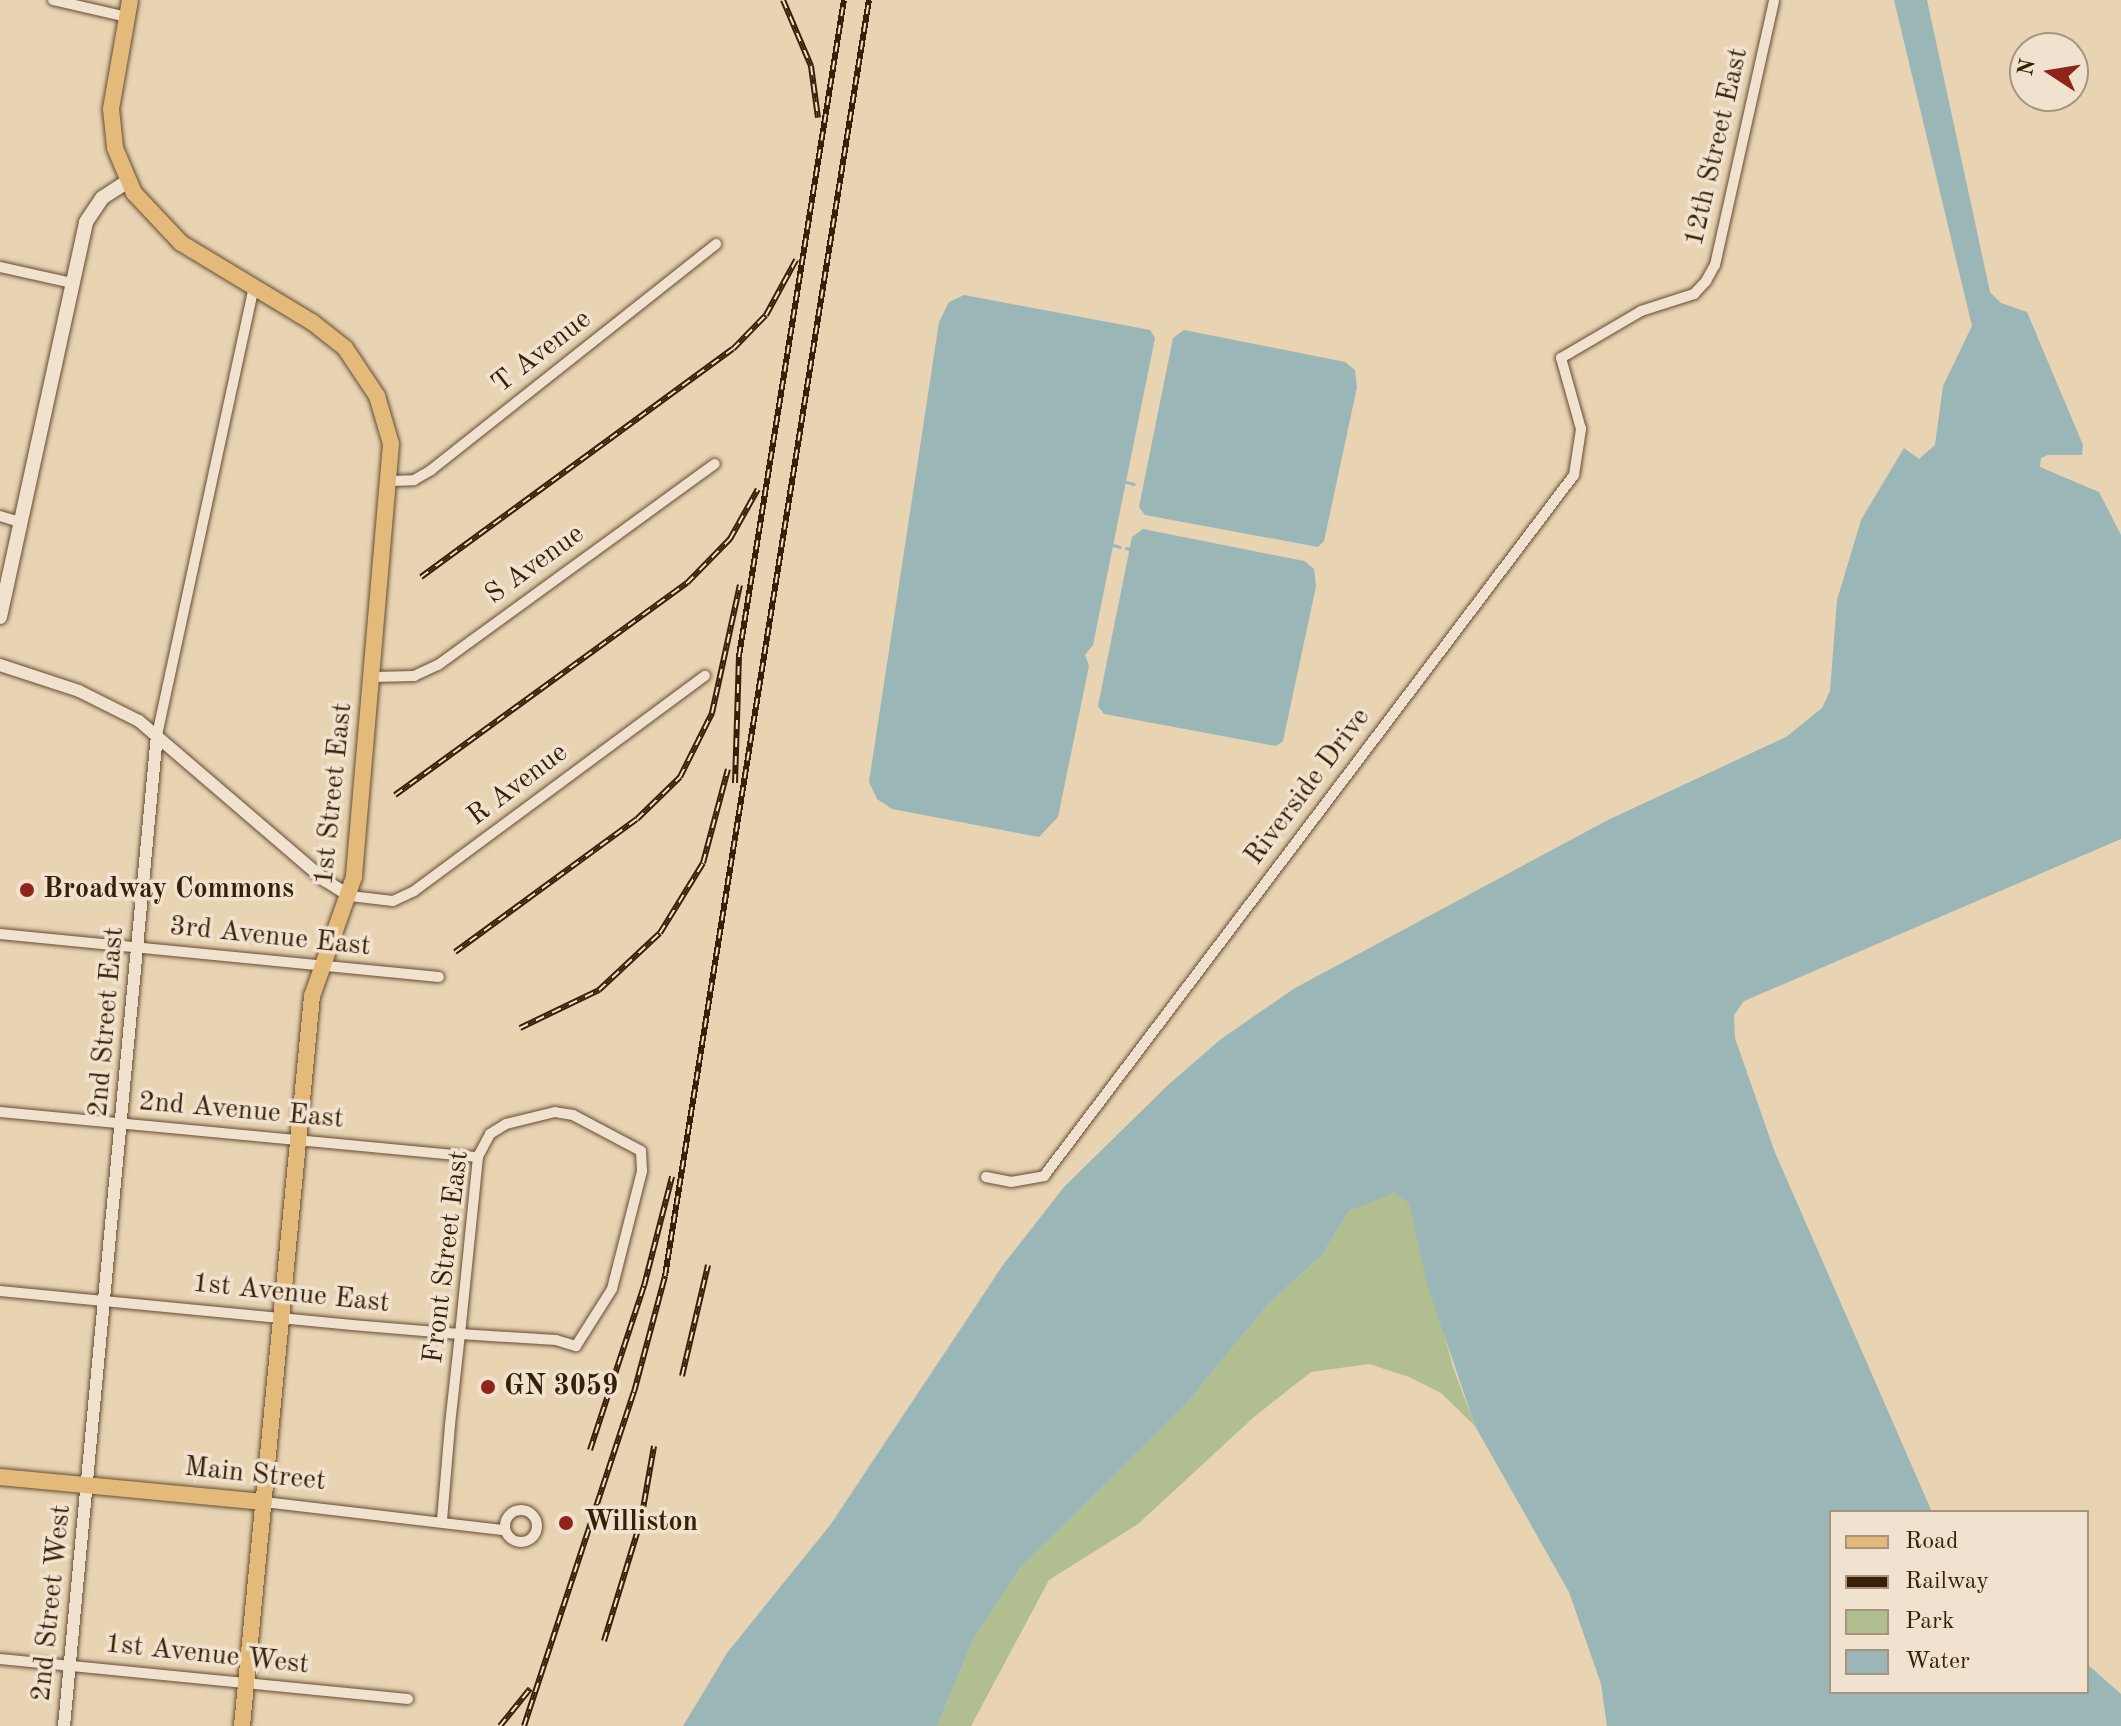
<!DOCTYPE html>
<style>
body{margin:0}
#map{position:relative;width:2121px;height:1726px;overflow:hidden;background:#e8d3b3;font-family:"Old Standard TT",serif}
div>[style]{position:absolute}
.green>*{inset:0;background:#b1be90}
.water>*{inset:0;background:#9ab6b6}
.stream>*{height:3px;margin:-1.5px;padding:0 1.5px;transform-origin:1.5px;border-radius:1.5px;background:#9ab6b6}
.roads{filter:drop-shadow(0 0 2px #644d32) drop-shadow(0 0 2px #644d32)}
.minor>*{height:10px;margin:-5px;padding:0 5px;transform-origin:5px;border-radius:5px;background:#f0e2ce}
.minor>.ring{margin:-5px;padding:0;box-sizing:content-box;background:none;border:10px solid #f0e2ce;border-radius:50%}
.tertiary>*{height:12px;margin:-6px;padding:0 6px;transform-origin:6px;border-radius:6px;background:#f0e2ce}
.secondary>*{height:14px;margin:-7px;padding:0 7px;transform-origin:7px;border-radius:7px;background:#f0e2ce}
.primary>*{height:16px;margin:-8px;padding:0 8px;transform-origin:8px;border-radius:8px;background:#e4ba7a}
.rail>*{height:6px;margin-top:-3px;transform-origin:0;background:repeating-linear-gradient(90deg,#f0e2ce 0 9px,#382007 0 18px);box-sizing:border-box;border-block:2px solid #382007}
.dots>*{width:22px;height:22px;translate:-50% -50%;box-sizing:border-box;border:4px solid #f0e2ce;border-radius:50%}
span{translate:-50% -50%;white-space:nowrap;text-align:center;line-height:1.15;-webkit-text-stroke:7px #f0e2ce;paint-order:stroke}
.street-label{font-size:28px;color:#382007}
.poi-label{font-size:28px;color:#382007;font-weight:700}
.left{translate:0 -50%;text-align:left}
.legend{position:absolute;left:1829px;top:1510px;width:260px;height:184px;box-sizing:border-box;background:#f0e2ce;border:2px solid #a6947e;margin:0;padding:10px 14px;list-style:none;font-size:24px;color:#382007}
.legend li{display:flex;align-items:center;gap:16px;height:40px}
.legend b{width:40px;border:2px solid #a6947e}
.north{position:absolute;left:2009px;top:32px;width:80px;height:80px;box-sizing:border-box;background:#f0e2ce;border:2px solid #a6947e;border-radius:50%;rotate:282deg;font-size:22px;font-weight:700;line-height:32px;text-align:center;color:#382007}
.north::after{content:'';display:block;margin:auto;width:28px;height:36px;background:#8f2418;clip-path:polygon(50% 0,100% 100%,50% 72%,0 100%)}
</style>
<div id="map">
<div class="green">
<i style="clip-path:polygon(1388px 1193px,1402px 1194px,1409px 1203px,1453px 1367px,1475px 1426px,1441px 1393px,1409px 1377px,1369px 1364px,1311px 1372px,1254px 1417px,1138px 1524px,1049px 1580px,971px 1726px,937px 1726px,975px 1636px,1020px 1568px,1185px 1405px,1270px 1302px,1322px 1255px,1349px 1211px)"></i>
</div>
<div class="water">
<i style="clip-path:polygon(1894px 0,1927px 0,1990px 292px,2001px 303px,2027px 312px,2083px 445px,2082px 455px,2048px 455px,2041px 458px,2040px 467px,2099px 492px,2121px 535px,2121px 839px,1744px 1001px,1734px 1015px,1735px 1038px,1774px 1150px,1932px 1512px,1831px 1512px,1831px 1692px,2087px 1692px,2087px 1664px,2121px 1694px,2121px 1726px,1607px 1726px,1601px 1684px,1569px 1592px,1475px 1426px,1428px 1287px,1409px 1203px,1394px 1193px,1349px 1211px,1322px 1255px,1270px 1302px,1185px 1405px,1020px 1568px,975px 1636px,937px 1726px,683px 1726px,727px 1653px,831px 1524px,1003px 1265px,1064px 1187px,1168px 1085px,1221px 1039px,1295px 988px,1608px 820px,1786px 737px,1822px 708px,1830px 691px,1837px 600px,1861px 520px,1904px 448px,1919px 459px,1935px 445px,1943px 386px,1972px 326px)"></i>
<i style="clip-path:polygon(964px 295px,1150px 330px,1155px 338px,1093px 645px,1085px 655px,1089px 666px,1058px 817px,1039px 837px,892px 809px,877px 799px,869px 782px,939px 322px,949px 302px)"></i>
<i style="clip-path:polygon(1184px 330px,1345px 362px,1355px 370px,1357px 387px,1324px 541px,1318px 547px,1145px 515px,1139px 507px,1173px 338px)"></i>
<i style="clip-path:polygon(1143px 529px,1304px 561px,1314px 569px,1316px 586px,1283px 741px,1276px 746px,1104px 714px,1098px 706px,1132px 537px)"></i>
</div>
<div class="stream">
<i style="left:1126px;top:482px;width:8px;rotate:14deg"></i>
<i style="left:1113px;top:545px;width:7px;rotate:16deg"></i>
<i style="left:1126px;top:548px;width:4px;rotate:14deg"></i>
</div>
<div class="roads">
<div class="minor">
<i style="left:53px;top:0;width:76px;rotate:12.9deg"></i>
<i style="left:0;top:267px;width:74px;rotate:12.5deg"></i>
<i style="left:391px;top:481px;width:23px;rotate:-2deg"></i>
<i style="left:414px;top:480px;width:20px;rotate:-30deg"></i>
<i style="left:431px;top:470px;width:364px;rotate:-38.4deg"></i>
<i style="left:0;top:516px;width:21px;rotate:17deg"></i>
<i style="left:373px;top:677px;width:41px;rotate:-1.4deg"></i>
<i style="left:414px;top:676px;width:26px;rotate:-25deg"></i>
<i style="left:438px;top:665px;width:342px;rotate:-36deg"></i>
<i style="left:157px;top:735px;width:458px;rotate:-77.8deg"></i>
<i style="left:350px;top:896px;width:43px;rotate:6.6deg"></i>
<i style="left:393px;top:901px;width:23px;rotate:-25deg"></i>
<i style="left:414px;top:891px;width:362px;rotate:-36.5deg"></i>
<i style="left:0;top:934px;width:441px;rotate:5.6deg"></i>
<i style="left:0;top:1112px;width:480px;rotate:5.4deg"></i>
<i style="left:986px;top:1177px;width:25px;rotate:11deg"></i>
<i style="left:1011px;top:1182px;width:34px;rotate:-10deg"></i>
<i style="left:1044px;top:1176px;width:879px;rotate:-52.91deg"></i>
<i style="left:1574px;top:475px;width:47px;rotate:-81.3deg"></i>
<i style="left:1581px;top:429px;width:74px;rotate:-105.7deg"></i>
<i style="left:1561px;top:358px;width:93px;rotate:-30.4deg"></i>
<i style="left:1641px;top:311px;width:56px;rotate:-17.8deg"></i>
<i style="left:1694px;top:294px;width:18px;rotate:-47deg"></i>
<i style="left:1706px;top:281px;width:18px;rotate:-61deg"></i>
<i style="left:1715px;top:265px;width:271px;rotate:-77.4deg"></i>
<i style="left:0;top:1291px;width:354px;rotate:5.5deg"></i>
<i style="left:352px;top:1325px;width:108px;rotate:4.8deg"></i>
<i style="left:460px;top:1334px;width:96px;rotate:3.6deg"></i>
<i style="left:556px;top:1340px;width:21px;rotate:17deg"></i>
<i style="left:576px;top:1346px;width:67px;rotate:-57.7deg"></i>
<i style="left:612px;top:1289px;width:122px;rotate:-75.7deg"></i>
<i style="left:642px;top:1171px;width:20px;rotate:-93deg"></i>
<i style="left:641px;top:1151px;width:77px;rotate:-152.1deg"></i>
<i style="left:573px;top:1115px;width:18px;rotate:-171deg"></i>
<i style="left:555px;top:1112px;width:50px;rotate:166.2deg"></i>
<i style="left:506px;top:1124px;width:19px;rotate:148deg"></i>
<i style="left:490px;top:1134px;width:26px;rotate:118deg"></i>
<i style="left:478px;top:1157px;width:178px;rotate:95.8deg"></i>
<i style="left:460px;top:1334px;width:92px;rotate:96.3deg"></i>
<i style="left:450px;top:1425px;width:96px;rotate:94.8deg"></i>
<i style="left:264px;top:1502px;width:242px;rotate:6.7deg"></i>
<i class="ring" style="left:505px;top:1510px;width:22px;height:22px"></i>
<i style="left:0;top:1659px;width:410px;rotate:5.6deg"></i>
</div>
<div class="tertiary">
<i style="left:0;top:665px;width:83px;rotate:18.2deg"></i>
<i style="left:79px;top:691px;width:67px;rotate:26.6deg"></i>
<i style="left:139px;top:721px;width:246px;rotate:40.6deg"></i>
<i style="left:326px;top:881px;width:28px;rotate:32deg"></i>
<i style="left:64px;top:1726px;width:995px;rotate:-84.64deg"></i>
</div>
<div class="secondary">
<i style="left:0;top:617px;width:404px;rotate:-77.7deg"></i>
<i style="left:86px;top:222px;width:29px;rotate:-56deg"></i>
<i style="left:102px;top:198px;width:30px;rotate:-33deg"></i>
</div>
<div class="primary">
<i style="left:130px;top:0;width:111px;rotate:99.9deg"></i>
<i style="left:111px;top:109px;width:39px;rotate:84deg"></i>
<i style="left:115px;top:148px;width:49px;rotate:67.1deg"></i>
<i style="left:134px;top:193px;width:69px;rotate:46.8deg"></i>
<i style="left:181px;top:243px;width:153px;rotate:31.1deg"></i>
<i style="left:312px;top:322px;width:42px;rotate:38.2deg"></i>
<i style="left:345px;top:348px;width:58px;rotate:56.3deg"></i>
<i style="left:377px;top:396px;width:50px;rotate:73.7deg"></i>
<i style="left:391px;top:444px;width:435px;rotate:94.9deg"></i>
<i style="left:354px;top:877px;width:126px;rotate:109.4deg"></i>
<i style="left:312px;top:996px;width:733px;rotate:95.48deg"></i>
<i style="left:0;top:1477px;width:265px;rotate:5.4deg"></i>
</div>
</div>
<div class="rail">
<i style="left:783px;top:0;width:72px;rotate:67deg"></i>
<i style="left:811px;top:66px;width:52px;rotate:82.3deg"></i>
<i style="left:421px;top:577px;width:386px;rotate:-36.2deg"></i>
<i style="left:733px;top:349px;width:47px;rotate:-45.9deg"></i>
<i style="left:766px;top:315px;width:63px;rotate:-61.4deg"></i>
<i style="left:735px;top:783px;width:127px;rotate:-88.2deg"></i>
<i style="left:739px;top:656px;width:664px;rotate:-80.91deg"></i>
<i style="left:395px;top:795px;width:361px;rotate:-36deg"></i>
<i style="left:687px;top:583px;width:62px;rotate:-45.7deg"></i>
<i style="left:730px;top:539px;width:57px;rotate:-60.8deg"></i>
<i style="left:455px;top:952px;width:225px;rotate:-36.2deg"></i>
<i style="left:637px;top:819px;width:60px;rotate:-44.3deg"></i>
<i style="left:680px;top:777px;width:72px;rotate:-63.4deg"></i>
<i style="left:712px;top:713px;width:131px;rotate:-77.7deg"></i>
<i style="left:520px;top:1028px;width:88px;rotate:-25.7deg"></i>
<i style="left:599px;top:990px;width:83px;rotate:-43.1deg"></i>
<i style="left:660px;top:933px;width:82px;rotate:-58.4deg"></i>
<i style="left:703px;top:863px;width:97px;rotate:-75.1deg"></i>
<i style="left:682px;top:1376px;width:114px;rotate:-76.8deg"></i>
<i style="left:590px;top:1450px;width:173px;rotate:-71.8deg"></i>
<i style="left:644px;top:1286px;width:113px;rotate:-75.6deg"></i>
<i style="left:604px;top:1641px;width:127px;rotate:-73deg"></i>
<i style="left:641px;top:1520px;width:75px;rotate:-80deg"></i>
<i style="left:500px;top:1726px;width:48px;rotate:-51deg"></i>
<i style="left:524px;top:1726px;width:352px;rotate:-71.8deg"></i>
<i style="left:634px;top:1392px;width:120px;rotate:-75deg"></i>
<i style="left:665px;top:1276px;width:1292px;rotate:-80.92deg"></i>
</div>
<div class="dots">
<i style="left:27px;top:890px;background:#8f2418"></i>
<i style="left:488px;top:1387px;background:#8f2418"></i>
<i style="left:566px;top:1523px;background:#8f2418"></i>
</div>
<div class="street-label">
<span style="left:1717px;top:147px;rotate:-77deg">12th Street East</span>
<span style="left:542px;top:352px;rotate:-38deg">T Avenue</span>
<span style="left:535px;top:565px;rotate:-36deg">S Avenue</span>
<span style="left:518px;top:785px;rotate:-37deg">R Avenue</span>
<span style="left:1308px;top:787px;rotate:-53deg">Riverside Drive</span>
<span style="left:334px;top:794px;rotate:-84deg">1st Street East</span>
<span style="left:270px;top:937px;rotate:6deg">3rd Avenue East</span>
<span style="left:107px;top:1022px;rotate:-85deg">2nd Street East</span>
<span style="left:241px;top:1111px;rotate:5deg">2nd Avenue East</span>
<span style="left:447px;top:1257px;rotate:-83deg">Front Street East</span>
<span style="left:291px;top:1294px;rotate:6deg">1st Avenue East</span>
<span style="left:255px;top:1475px;rotate:6deg">Main Street</span>
<span style="left:52px;top:1603px;rotate:-84deg">2nd Street West</span>
<span style="left:207px;top:1655px;rotate:6deg">1st Avenue West</span>
</div>
<div class="poi-label">
<span class="left" style="left:43px;top:890px">Broadway Commons</span>
<span class="left" style="left:504px;top:1387px">GN 3059</span>
<span class="left" style="left:584px;top:1523px">Williston</span>
</div>
<ul class="legend">
<li><b style="height:10px;background:#e4ba7a"></b>Road</li>
<li><b style="height:10px;background:#382007"></b>Railway</li>
<li><b style="height:22px;background:#b1be90"></b>Park</li>
<li><b style="height:22px;background:#9ab6b6"></b>Water</li>
</ul>
<div class="north">N</div>
</div>
